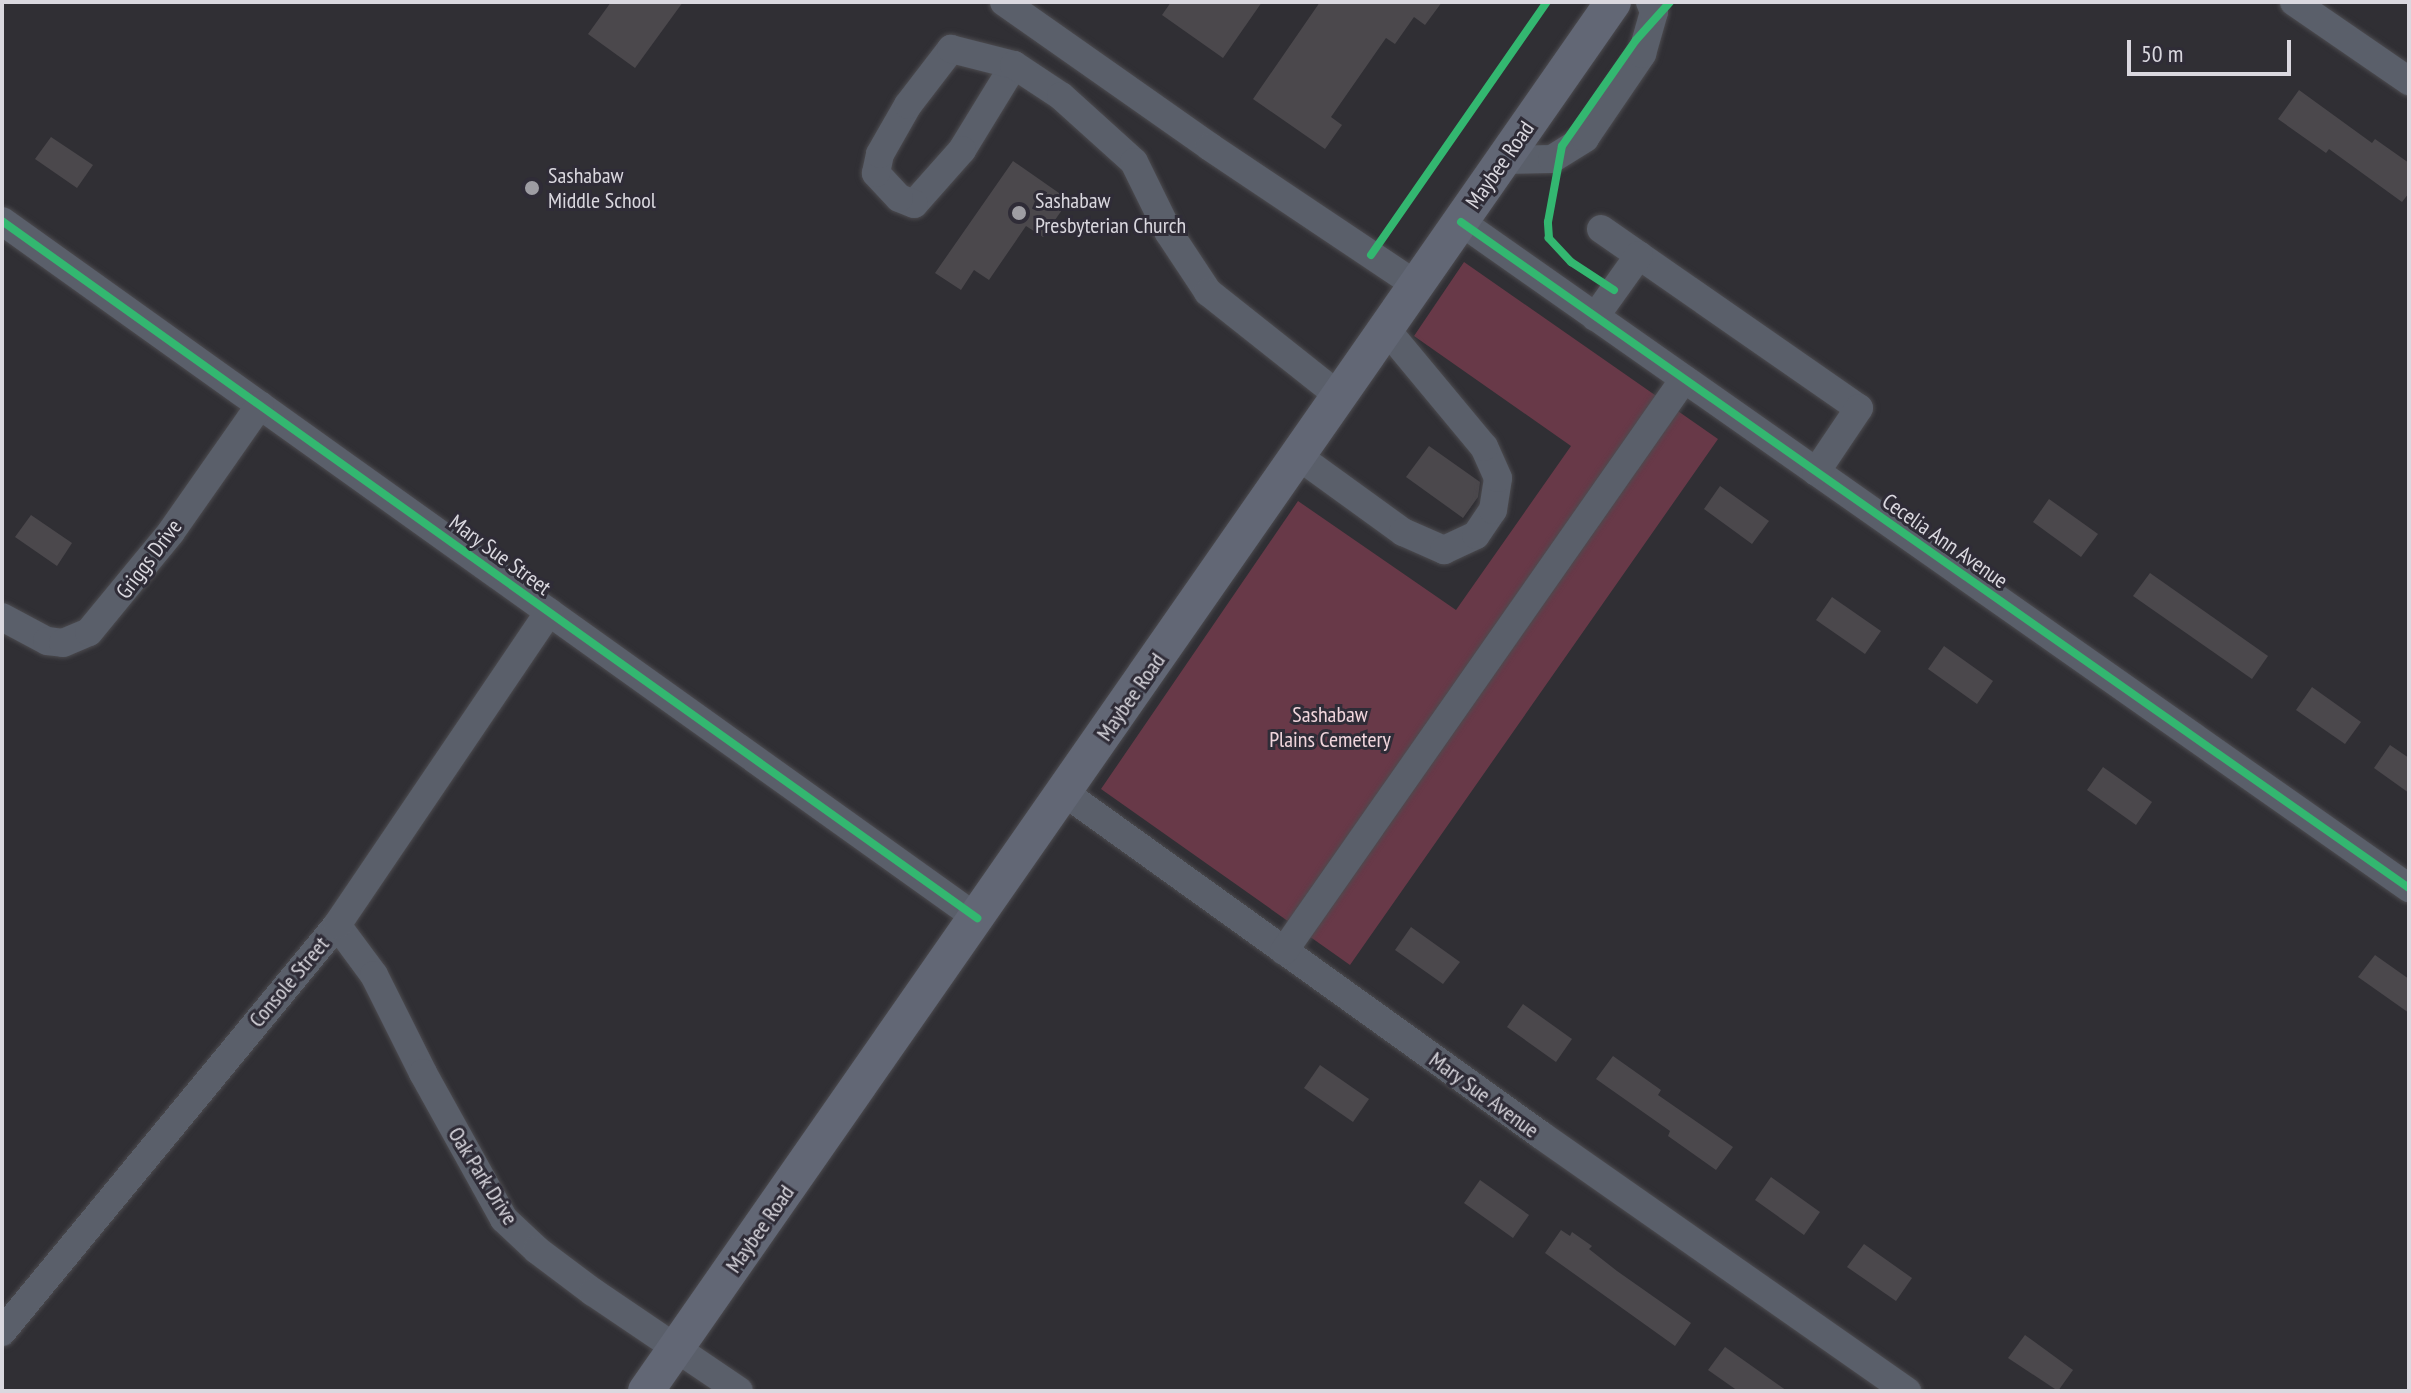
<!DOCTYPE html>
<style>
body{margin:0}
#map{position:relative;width:2411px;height:1393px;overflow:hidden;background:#302f34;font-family:"PT Sans Narrow",sans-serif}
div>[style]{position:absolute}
.green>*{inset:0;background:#683948}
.building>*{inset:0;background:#4b484c}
.roads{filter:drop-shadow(0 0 2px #4c4b4f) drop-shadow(0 0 2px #4c4b4f)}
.minor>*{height:28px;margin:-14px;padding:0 14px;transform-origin:14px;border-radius:14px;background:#5a5f6a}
.major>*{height:36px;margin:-18px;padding:0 18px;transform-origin:18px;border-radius:18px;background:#626775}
.cycleway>*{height:8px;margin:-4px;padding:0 4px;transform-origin:4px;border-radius:4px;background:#33b770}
.dots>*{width:22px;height:22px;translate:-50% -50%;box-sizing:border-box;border:4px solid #2f2c37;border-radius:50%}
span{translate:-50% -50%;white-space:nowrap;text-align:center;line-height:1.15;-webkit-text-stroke:6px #2f2c37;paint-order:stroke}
.street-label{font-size:22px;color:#dad8df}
.poi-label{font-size:22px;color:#dad8df}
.left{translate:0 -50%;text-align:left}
.park-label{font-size:22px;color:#f0d5dc}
.frame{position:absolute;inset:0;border:4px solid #dad8df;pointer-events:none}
.scale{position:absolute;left:2127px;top:40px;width:164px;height:36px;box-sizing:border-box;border:4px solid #dad8df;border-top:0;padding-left:10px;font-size:24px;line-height:28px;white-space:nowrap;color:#dad8df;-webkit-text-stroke:6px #2f2c37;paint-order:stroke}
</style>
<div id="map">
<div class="green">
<i style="clip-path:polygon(1464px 262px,1718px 439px,1350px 965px,1101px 789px,1298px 501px,1456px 610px,1571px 446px,1414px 336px)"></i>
</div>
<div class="building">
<i style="clip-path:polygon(611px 2px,683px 2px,635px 68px,588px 34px)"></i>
<i style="clip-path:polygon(1171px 2px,1262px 2px,1223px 58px,1162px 15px)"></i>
<i style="clip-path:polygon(1320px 2px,1442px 2px,1425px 25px,1414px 17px,1395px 44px,1386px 38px,1331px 117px,1342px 125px,1325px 149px,1253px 99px)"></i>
<i style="clip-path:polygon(2299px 90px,2372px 143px,2375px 139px,2409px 163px,2409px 193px,2402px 202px,2329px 149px,2326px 153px,2278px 119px)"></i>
<i style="clip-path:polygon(51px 137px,93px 165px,77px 188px,35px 159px)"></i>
<i style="clip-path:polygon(1013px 161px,1069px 200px,1043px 237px,1026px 226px,989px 280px,974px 270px,961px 290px,935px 273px)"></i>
<i style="clip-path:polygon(1429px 446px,1480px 482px,1478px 497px,1463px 518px,1406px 477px)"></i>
<i style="clip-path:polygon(1720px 486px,1769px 521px,1752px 544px,1704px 509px)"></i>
<i style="clip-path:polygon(2049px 499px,2098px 534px,2081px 557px,2033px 522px)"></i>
<i style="clip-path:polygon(31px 515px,72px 543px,57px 566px,15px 537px)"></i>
<i style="clip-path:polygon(2150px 573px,2268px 656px,2252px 679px,2133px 596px)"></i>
<i style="clip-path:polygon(1832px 597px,1881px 631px,1865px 654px,1816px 620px)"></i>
<i style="clip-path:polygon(1944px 646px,1993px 681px,1977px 704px,1928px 669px)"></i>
<i style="clip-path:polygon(2312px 687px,2361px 722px,2345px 744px,2296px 710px)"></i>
<i style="clip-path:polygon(2390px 745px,2409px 758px,2409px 793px,2374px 768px)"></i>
<i style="clip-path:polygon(2103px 767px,2152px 802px,2136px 825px,2087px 790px)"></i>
<i style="clip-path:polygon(1411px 927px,1460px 962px,1443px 984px,1395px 950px)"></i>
<i style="clip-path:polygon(2375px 955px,2409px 979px,2409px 1013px,2358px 977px)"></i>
<i style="clip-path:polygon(1523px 1004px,1572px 1039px,1556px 1062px,1507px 1027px)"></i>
<i style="clip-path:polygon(1613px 1056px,1661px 1090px,1658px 1095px,1733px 1147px,1716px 1170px,1668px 1136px,1670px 1131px,1596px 1079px)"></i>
<i style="clip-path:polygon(1320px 1065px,1369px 1099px,1353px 1122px,1304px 1088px)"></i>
<i style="clip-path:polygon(1771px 1177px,1820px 1212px,1804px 1235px,1755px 1200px)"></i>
<i style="clip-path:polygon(1480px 1180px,1529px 1215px,1513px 1238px,1464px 1203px)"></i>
<i style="clip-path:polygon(1561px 1230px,1570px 1236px,1572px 1232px,1592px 1246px,1589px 1249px,1617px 1271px,1691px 1323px,1675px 1346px,1545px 1253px)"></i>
<i style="clip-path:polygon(1864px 1244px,1912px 1278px,1896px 1301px,1847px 1267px)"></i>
<i style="clip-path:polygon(2025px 1335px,2073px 1370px,2058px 1391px,2008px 1358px)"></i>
<i style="clip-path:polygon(1725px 1347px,1787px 1391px,1738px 1391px,1708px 1370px)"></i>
</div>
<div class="roads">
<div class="minor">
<i style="left:1004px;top:2px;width:252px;rotate:35.1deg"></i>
<i style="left:1210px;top:147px;width:248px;rotate:33.8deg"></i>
<i style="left:2294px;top:2px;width:140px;rotate:34.5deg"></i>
<i style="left:1014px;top:65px;width:100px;rotate:121.5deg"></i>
<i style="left:962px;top:150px;width:72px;rotate:131.6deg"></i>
<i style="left:914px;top:204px;width:16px;rotate:-158deg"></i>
<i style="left:899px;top:198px;width:34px;rotate:-133deg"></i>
<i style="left:876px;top:173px;width:19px;rotate:-78deg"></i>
<i style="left:880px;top:154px;width:56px;rotate:-60.3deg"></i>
<i style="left:908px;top:105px;width:71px;rotate:-52.5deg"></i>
<i style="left:951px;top:49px;width:65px;rotate:14.3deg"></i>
<i style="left:1014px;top:65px;width:56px;rotate:33.4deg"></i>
<i style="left:1061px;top:96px;width:98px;rotate:42.1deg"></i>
<i style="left:1134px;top:162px;width:79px;rotate:63.8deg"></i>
<i style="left:1169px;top:233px;width:71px;rotate:56.5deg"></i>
<i style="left:1208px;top:292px;width:167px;rotate:38.4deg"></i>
<i style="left:1504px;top:160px;width:48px;rotate:-1.2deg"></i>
<i style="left:1552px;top:159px;width:39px;rotate:-32deg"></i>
<i style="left:1585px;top:138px;width:102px;rotate:-55.8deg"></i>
<i style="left:1642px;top:54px;width:44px;rotate:-74.1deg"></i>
<i style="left:1654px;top:12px;width:11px;rotate:-112deg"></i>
<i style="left:2px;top:221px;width:1199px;rotate:35.56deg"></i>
<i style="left:1461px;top:222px;width:1159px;rotate:35.09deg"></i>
<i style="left:1601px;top:229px;width:314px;rotate:34.8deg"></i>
<i style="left:1859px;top:408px;width:77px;rotate:123.9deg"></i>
<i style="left:1595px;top:317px;width:76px;rotate:-54.6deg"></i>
<i style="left:1298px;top:456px;width:130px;rotate:35.9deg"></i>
<i style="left:1403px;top:532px;width:45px;rotate:23.7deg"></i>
<i style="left:1444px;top:550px;width:35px;rotate:-25deg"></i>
<i style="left:1476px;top:535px;width:30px;rotate:-56deg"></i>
<i style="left:1493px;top:510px;width:32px;rotate:-81deg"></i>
<i style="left:1498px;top:478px;width:34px;rotate:-114deg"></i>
<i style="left:1484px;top:447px;width:153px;rotate:-129.7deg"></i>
<i style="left:2px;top:617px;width:51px;rotate:28.1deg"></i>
<i style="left:47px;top:641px;width:16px;rotate:7deg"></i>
<i style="left:63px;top:643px;width:28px;rotate:-23deg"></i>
<i style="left:89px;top:632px;width:129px;rotate:-50.6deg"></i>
<i style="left:171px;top:532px;width:155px;rotate:-55deg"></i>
<i style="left:1065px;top:793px;width:586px;rotate:35.7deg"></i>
<i style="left:1541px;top:1135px;width:447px;rotate:35deg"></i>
<i style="left:337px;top:925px;width:62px;rotate:53.5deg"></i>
<i style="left:374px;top:975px;width:110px;rotate:63.4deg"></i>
<i style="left:423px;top:1073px;width:167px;rotate:61deg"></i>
<i style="left:504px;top:1219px;width:45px;rotate:43.2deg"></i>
<i style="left:537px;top:1250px;width:70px;rotate:36.9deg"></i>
<i style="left:593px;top:1292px;width:176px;rotate:34.1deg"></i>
<i style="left:1284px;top:951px;width:698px;rotate:-55.03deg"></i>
<i style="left:2px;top:1332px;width:527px;rotate:-50.54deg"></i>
<i style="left:337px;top:925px;width:378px;rotate:-55.9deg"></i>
</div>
<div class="major">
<i style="left:646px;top:1391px;width:1692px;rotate:-55.15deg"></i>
</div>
</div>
<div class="cycleway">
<i style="left:2px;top:221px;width:1199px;rotate:35.56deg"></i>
<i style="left:1461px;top:222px;width:1159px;rotate:35.09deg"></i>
<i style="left:1371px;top:255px;width:308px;rotate:-55.2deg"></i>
<i style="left:1614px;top:290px;width:51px;rotate:-146.9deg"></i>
<i style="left:1571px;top:262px;width:33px;rotate:-133deg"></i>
<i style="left:1549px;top:238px;width:16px;rotate:-94deg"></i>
<i style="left:1548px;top:222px;width:77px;rotate:-79.6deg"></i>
<i style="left:1562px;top:146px;width:129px;rotate:-55.1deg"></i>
<i style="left:1636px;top:40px;width:51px;rotate:-48.2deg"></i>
</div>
<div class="dots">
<i style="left:532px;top:188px;background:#9e9da3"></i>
<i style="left:1019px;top:213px;background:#9e9da3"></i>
</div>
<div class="street-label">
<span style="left:1500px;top:165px;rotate:-55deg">Maybee Road</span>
<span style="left:1945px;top:541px;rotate:35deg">Cecelia Ann Avenue</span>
<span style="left:500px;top:555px;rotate:36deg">Mary Sue Street</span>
<span style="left:149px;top:559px;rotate:-53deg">Griggs Drive</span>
<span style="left:1131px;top:697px;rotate:-55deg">Maybee Road</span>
<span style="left:289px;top:982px;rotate:-50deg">Console Street</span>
<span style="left:1484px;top:1095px;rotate:36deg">Mary Sue Avenue</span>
<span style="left:483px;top:1176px;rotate:58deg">Oak Park Drive</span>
<span style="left:760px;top:1229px;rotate:-55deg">Maybee Road</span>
</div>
<div class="poi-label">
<span class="left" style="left:548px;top:188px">Sashabaw<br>Middle School</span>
<span class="left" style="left:1035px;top:213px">Sashabaw<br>Presbyterian Church</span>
</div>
<div class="park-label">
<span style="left:1330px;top:727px">Sashabaw<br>Plains Cemetery</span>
</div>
<div class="frame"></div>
<div class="scale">50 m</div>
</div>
